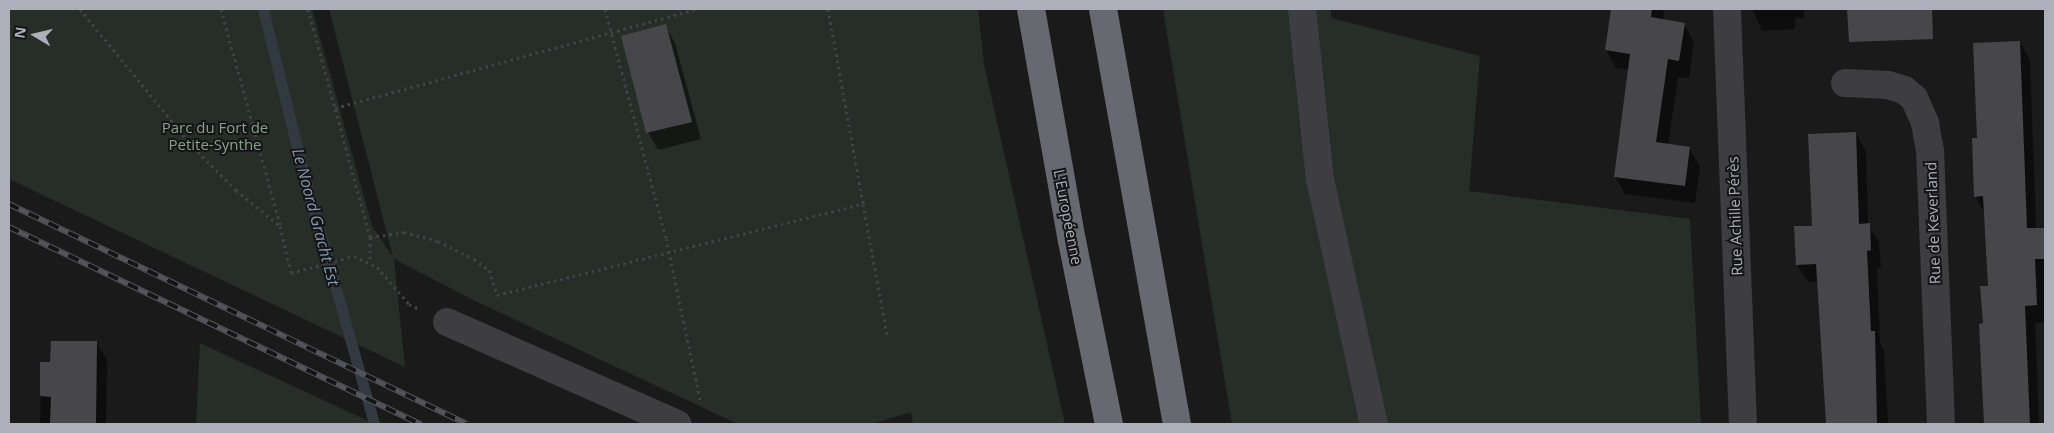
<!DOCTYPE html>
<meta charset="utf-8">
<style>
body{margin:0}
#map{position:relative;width:2054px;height:433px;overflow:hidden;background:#1a1a1b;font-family:"Open Sans",sans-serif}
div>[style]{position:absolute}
.green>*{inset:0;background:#262e27}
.shadow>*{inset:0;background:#0007}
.stream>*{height:11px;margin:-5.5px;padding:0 5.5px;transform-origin:5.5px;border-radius:5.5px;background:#333940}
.building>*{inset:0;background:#47474b}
.path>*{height:3px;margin-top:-1.5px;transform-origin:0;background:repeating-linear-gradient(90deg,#414247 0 2.5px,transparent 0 6.5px)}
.minor>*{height:28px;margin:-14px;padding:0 14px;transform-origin:14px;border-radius:14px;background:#3d3d42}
.highway>*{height:28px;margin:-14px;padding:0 14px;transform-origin:14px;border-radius:14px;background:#676971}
.rail>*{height:5.5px;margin-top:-2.75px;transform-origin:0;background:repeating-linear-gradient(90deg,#151517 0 11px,#54555b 0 22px);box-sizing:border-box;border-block:1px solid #54555b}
span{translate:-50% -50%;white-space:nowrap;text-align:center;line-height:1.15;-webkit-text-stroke:4px #151517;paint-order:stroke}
.park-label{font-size:15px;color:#87a38b}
.street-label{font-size:15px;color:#adb0ba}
.water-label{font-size:16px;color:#889ab1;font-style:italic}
.frame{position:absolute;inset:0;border:10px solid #adb0ba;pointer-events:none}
.north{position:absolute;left:10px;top:10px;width:50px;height:50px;-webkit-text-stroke:4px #151517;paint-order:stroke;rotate:279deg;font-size:14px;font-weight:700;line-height:20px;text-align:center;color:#adb0ba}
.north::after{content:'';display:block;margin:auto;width:18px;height:22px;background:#adb0ba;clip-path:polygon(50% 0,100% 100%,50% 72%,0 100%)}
</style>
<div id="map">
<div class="green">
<i style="clip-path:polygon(9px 9px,312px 9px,372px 226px,393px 257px,329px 9px,978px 9px,984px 64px,1065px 424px,913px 424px,911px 412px,872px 424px,738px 424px,475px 301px,394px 259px,405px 367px,9px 179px)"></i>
<i style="clip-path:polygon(1163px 9px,1331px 9px,1331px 18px,1480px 56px,1469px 191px,1690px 219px,1701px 424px,1232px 424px)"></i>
<i style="clip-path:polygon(200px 343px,375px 424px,196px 424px)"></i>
</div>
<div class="shadow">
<i style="clip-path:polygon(1612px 9px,1664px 9px,1663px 20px,1684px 24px,1694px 42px,1689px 78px,1678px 77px,1668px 145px,1689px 148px,1700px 166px,1695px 203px,1625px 194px,1615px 176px,1629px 70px,1616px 68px,1606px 50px)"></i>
<i style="clip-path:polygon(1752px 9px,1804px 9px,1804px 18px,1795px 18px,1795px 29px,1762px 31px)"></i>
<i style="clip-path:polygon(665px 25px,675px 43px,701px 139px,658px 150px,648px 132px)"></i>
<i style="clip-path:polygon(2020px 42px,2030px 60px,2036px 229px,2045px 229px,2045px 323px,2035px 323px,2039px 424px,1985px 424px,1981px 325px,1984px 325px,1990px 287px,1985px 214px,1975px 196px,1978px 139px)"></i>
<i style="clip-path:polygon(1856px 133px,1866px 151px,1868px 225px,1879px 242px,1881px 268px,1877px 268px,1880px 343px,1884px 350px,1888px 424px,1826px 424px,1819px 282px,1808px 282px,1797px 265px)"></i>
<i style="clip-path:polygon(96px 342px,107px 360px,106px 424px,40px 424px,41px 363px,51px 363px)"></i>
</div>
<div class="stream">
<i style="left:263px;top:9px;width:172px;rotate:76.2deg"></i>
<i style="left:304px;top:176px;width:258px;rotate:74.2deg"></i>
</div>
<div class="building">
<i style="clip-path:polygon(1611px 9px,1652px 9px,1651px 17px,1685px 23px,1679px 61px,1668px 59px,1656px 142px,1690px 147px,1685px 186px,1614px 177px,1630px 54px,1605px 50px)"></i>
<i style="clip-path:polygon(1847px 9px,1932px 9px,1933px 39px,1849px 42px)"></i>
<i style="clip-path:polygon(666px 24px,692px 122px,646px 133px,621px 36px)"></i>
<i style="clip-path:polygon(2020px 41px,2027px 228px,2045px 228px,2045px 259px,2035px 259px,2037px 305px,2025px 306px,2030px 424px,1984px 424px,1979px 324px,1983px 323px,1980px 286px,1988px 286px,1983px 196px,1974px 197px,1972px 138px,1977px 138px,1973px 43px)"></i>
<i style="clip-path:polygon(1856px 132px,1859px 224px,1870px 223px,1871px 250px,1867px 251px,1871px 331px,1875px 331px,1877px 424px,1826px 424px,1816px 264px,1796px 265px,1794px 226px,1812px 226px,1808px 134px)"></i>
<i style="clip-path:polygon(51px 341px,97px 341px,96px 424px,50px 424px,51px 397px,40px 396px,40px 362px,50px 362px)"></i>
</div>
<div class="path">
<i style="left:80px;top:9px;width:178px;rotate:50.7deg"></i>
<i style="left:193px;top:147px;width:61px;rotate:45deg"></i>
<i style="left:236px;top:190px;width:57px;rotate:39.3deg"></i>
<i style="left:280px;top:226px;width:48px;rotate:76.8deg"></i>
<i style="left:291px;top:273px;width:65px;rotate:-15.1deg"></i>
<i style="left:354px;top:256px;width:25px;rotate:26deg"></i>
<i style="left:377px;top:267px;width:49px;rotate:49.1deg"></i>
<i style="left:409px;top:304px;width:11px;rotate:27deg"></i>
<i style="left:221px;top:9px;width:224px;rotate:74.7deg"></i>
<i style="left:308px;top:9px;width:236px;rotate:74.8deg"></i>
<i style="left:370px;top:237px;width:25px;rotate:90deg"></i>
<i style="left:605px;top:9px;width:237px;rotate:75.1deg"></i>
<i style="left:666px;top:238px;width:165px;rotate:78.1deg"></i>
<i style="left:828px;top:9px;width:198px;rotate:79.8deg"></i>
<i style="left:335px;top:108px;width:375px;rotate:-15.3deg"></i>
<i style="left:370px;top:237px;width:34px;rotate:-8deg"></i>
<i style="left:404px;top:232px;width:35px;rotate:15deg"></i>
<i style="left:438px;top:241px;width:40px;rotate:26.6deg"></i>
<i style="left:474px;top:259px;width:19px;rotate:36deg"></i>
<i style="left:489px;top:270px;width:26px;rotate:72deg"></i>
<i style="left:497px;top:295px;width:377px;rotate:-14deg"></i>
<i style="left:863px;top:204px;width:133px;rotate:79.6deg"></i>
</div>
<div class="minor">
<i style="left:1302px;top:9px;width:171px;rotate:84deg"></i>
<i style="left:1320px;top:179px;width:251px;rotate:77.6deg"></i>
<i style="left:1727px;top:9px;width:415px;rotate:87.8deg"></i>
<i style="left:1845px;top:83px;width:43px;rotate:2.7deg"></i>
<i style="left:1888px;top:85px;width:17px;rotate:17deg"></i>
<i style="left:1904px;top:90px;width:13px;rotate:39deg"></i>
<i style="left:1914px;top:98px;width:27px;rotate:66deg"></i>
<i style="left:1925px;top:123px;width:27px;rotate:80deg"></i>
<i style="left:1930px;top:150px;width:274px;rotate:87.7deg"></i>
<i style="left:447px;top:322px;width:252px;rotate:23.9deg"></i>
</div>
<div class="highway">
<i style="left:1031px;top:9px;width:236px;rotate:80deg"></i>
<i style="left:1072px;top:241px;width:187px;rotate:78.6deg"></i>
<i style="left:1103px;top:9px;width:422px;rotate:79.9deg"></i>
</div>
<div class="rail">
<i style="left:9px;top:204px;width:508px;rotate:25.66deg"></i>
<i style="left:9px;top:227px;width:457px;rotate:25.6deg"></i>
</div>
<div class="park-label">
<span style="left:215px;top:136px">Parc du Fort de<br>Petite-Synthe</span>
</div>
<div class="street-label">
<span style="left:1735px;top:216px;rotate:-92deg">Rue Achille Pérès</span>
<span style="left:1068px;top:217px;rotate:79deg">L'Européenne</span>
<span style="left:1933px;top:223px;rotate:-92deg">Rue de Keverland</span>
</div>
<div class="water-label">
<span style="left:316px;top:217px;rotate:75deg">Le Noord Gracht Est</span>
</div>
<div class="frame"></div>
<div class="north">N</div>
</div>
